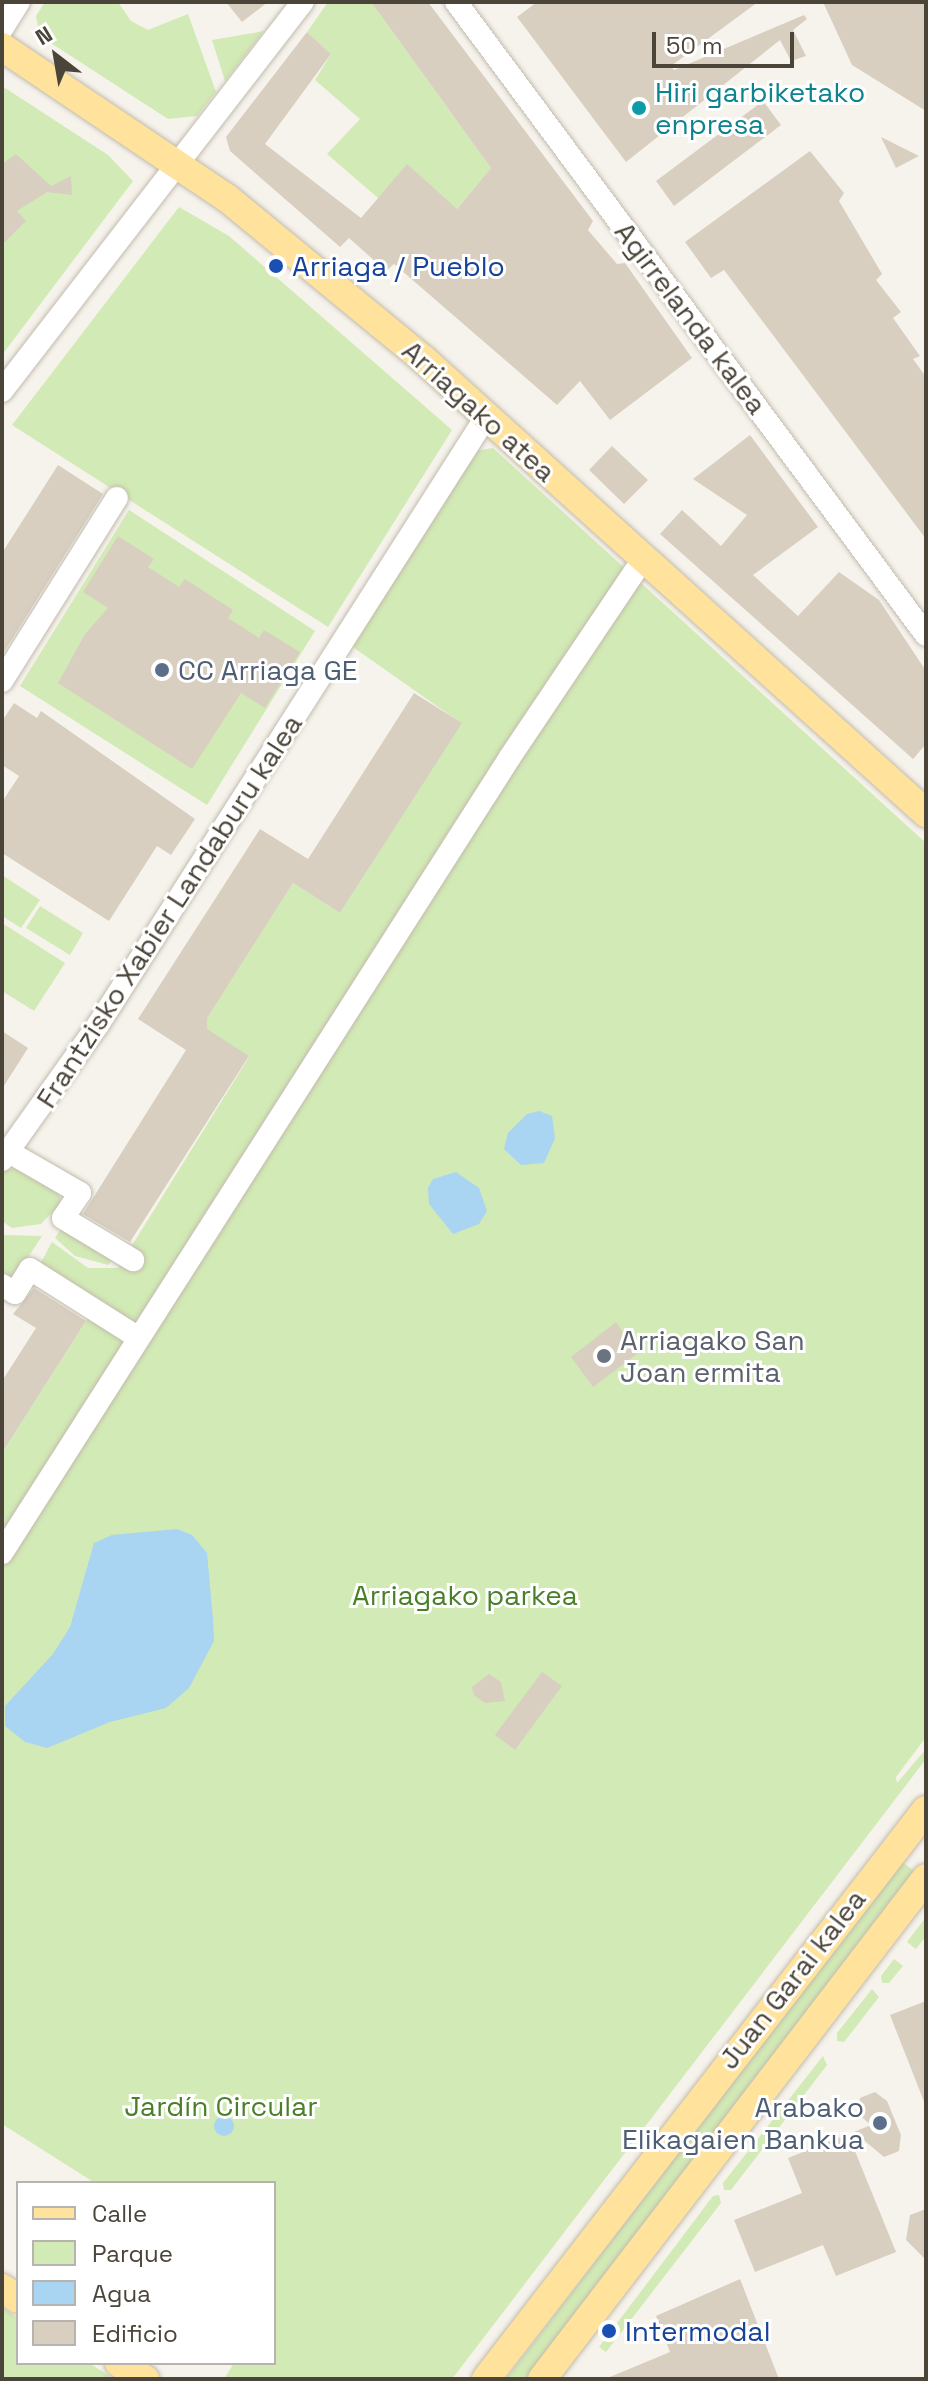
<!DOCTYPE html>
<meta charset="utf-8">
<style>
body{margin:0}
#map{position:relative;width:928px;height:2381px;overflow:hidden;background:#f6f3ec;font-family:"Space Grotesk",sans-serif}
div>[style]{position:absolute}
.green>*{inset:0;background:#d2eab5}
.water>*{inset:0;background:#a9d4f2}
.round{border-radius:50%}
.building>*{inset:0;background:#d8cfc1}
.roads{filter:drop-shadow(0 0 2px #c2bbae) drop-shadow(0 0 2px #c2bbae)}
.minor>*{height:22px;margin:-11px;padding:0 11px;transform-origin:11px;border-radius:11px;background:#fff}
.major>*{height:28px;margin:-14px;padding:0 14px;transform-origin:14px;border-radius:14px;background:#ffe39c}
.dots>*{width:22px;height:22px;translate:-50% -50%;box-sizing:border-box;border:4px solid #fff;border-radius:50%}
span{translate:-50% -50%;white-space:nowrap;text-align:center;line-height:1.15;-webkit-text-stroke:6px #fff;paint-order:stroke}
.culture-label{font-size:28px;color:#0d838f}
.left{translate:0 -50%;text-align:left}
.transit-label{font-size:28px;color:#164399}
.street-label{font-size:28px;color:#4b4439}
.service-label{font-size:28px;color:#4e5e75}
.right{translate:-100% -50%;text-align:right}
.worship-label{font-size:28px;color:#5b616d}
.park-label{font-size:28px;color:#4a7f2a}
.frame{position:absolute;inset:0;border:4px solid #4b4439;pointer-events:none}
.legend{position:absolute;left:16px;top:2181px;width:260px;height:184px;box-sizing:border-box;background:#fff;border:2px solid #b7b4b0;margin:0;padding:10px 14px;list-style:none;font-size:24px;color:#4b4439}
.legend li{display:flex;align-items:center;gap:16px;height:40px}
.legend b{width:40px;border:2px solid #b7b4b0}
.north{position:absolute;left:16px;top:16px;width:80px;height:80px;-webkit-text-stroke:6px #fff;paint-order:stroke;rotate:329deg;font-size:22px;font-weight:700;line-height:32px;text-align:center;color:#4b4439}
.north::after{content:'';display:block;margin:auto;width:28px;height:36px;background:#4b4439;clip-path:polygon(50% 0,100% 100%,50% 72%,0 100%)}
.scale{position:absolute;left:652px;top:32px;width:142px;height:36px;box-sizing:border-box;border:4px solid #4b4439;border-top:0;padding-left:10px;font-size:24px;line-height:28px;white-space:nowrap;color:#4b4439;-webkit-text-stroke:6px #fff;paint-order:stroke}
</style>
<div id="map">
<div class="green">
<i style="clip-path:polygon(45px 2px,118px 2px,131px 21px,148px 30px,188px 14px,216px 92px,197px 116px,168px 119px,40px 36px,36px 16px)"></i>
<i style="clip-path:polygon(328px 2px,381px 2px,376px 9px,491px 168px,457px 209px,378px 198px,327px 154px,360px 119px,315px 80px,331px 54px,307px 32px)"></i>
<i style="clip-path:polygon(264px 31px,225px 81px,212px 40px)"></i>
<i style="clip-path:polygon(2px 86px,108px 155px,133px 181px,2px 355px)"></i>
<i style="clip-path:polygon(179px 207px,229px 236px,452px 430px,328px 627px,12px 425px)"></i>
<i style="clip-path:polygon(493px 448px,926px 843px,926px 1737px,896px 1777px,897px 1783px,926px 1749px,926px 1759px,452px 2379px,224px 2379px,234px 2363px,274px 2363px,274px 2183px,95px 2183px,2px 2124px,2px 1453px,88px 1318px,38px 1268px,52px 1242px,88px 1268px,118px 1268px,249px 1057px,201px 1026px,293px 883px,340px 913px,461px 723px,350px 645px,474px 451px)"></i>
<i style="clip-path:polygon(129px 510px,315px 631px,207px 805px,20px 686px)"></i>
<i style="clip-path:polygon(2px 875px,40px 900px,21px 928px,2px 916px)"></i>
<i style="clip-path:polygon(40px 906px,83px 933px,70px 955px,26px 928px)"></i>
<i style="clip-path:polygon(2px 923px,65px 963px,34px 1011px,2px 991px)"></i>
<i style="clip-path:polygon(16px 1168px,57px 1185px,61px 1203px,41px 1224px,12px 1228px,2px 1221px,2px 1171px)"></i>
<i style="clip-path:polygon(64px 1224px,115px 1256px,108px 1265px,75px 1256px,55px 1238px)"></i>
<i style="clip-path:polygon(2px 1235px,42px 1236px,14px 1279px,2px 1271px)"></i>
<i style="clip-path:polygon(901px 1861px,914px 1871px,526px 2379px,506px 2379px)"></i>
<i style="clip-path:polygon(926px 1917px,926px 1936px,916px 1949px,907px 1942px)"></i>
<i style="clip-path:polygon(894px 1959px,903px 1966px,889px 1983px,882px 1983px,881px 1976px)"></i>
<i style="clip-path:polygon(872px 1989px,879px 1997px,844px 2042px,837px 2041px,837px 2033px)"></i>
<i style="clip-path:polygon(823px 2056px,827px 2065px,731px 2190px,724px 2190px,723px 2183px)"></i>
<i style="clip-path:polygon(719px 2195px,721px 2203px,606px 2352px,599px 2347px,713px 2196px)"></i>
<i style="clip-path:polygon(2px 2308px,18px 2318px,18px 2363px,89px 2363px,114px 2379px,2px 2379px)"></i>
</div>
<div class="water">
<i style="clip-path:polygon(539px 1111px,552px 1116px,555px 1138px,544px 1163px,521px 1165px,504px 1149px,508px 1133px,527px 1114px)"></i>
<i style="clip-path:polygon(456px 1172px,479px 1188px,487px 1211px,479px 1224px,453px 1234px,429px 1204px,428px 1188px,433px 1179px)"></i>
<i style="clip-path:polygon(177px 1529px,192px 1535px,207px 1553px,213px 1619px,214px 1641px,189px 1688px,166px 1708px,110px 1722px,47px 1748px,25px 1742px,5px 1726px,5px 1706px,53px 1654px,70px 1627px,94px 1543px,112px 1535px)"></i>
<i class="round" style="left:214px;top:2116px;width:20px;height:20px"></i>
</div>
<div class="building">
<i style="clip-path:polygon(226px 2px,268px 2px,242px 22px)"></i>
<i style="clip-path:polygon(371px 2px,428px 2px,593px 221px,588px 230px,617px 264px,625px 263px,692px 358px,610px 420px,580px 381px,557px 405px,394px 264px,386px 271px,349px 238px,340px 247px,230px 151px,226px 137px,307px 32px,331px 54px,265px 144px,361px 218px,407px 164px,457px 209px,491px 168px)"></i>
<i style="clip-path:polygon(537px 2px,758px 2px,671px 66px,674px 70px,804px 15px,807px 19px,793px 30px,806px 56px,791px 61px,780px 40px,626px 162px,517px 17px)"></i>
<i style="clip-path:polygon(823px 2px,926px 2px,926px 111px,852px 65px)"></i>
<i style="clip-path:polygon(763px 101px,781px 125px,674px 206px,656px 181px)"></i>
<i style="clip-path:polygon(881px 137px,919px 156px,896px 168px)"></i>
<i style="clip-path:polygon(810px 151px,844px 193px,839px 201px,882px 274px,876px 280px,901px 312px,893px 318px,920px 356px,913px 359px,926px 377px,926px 539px,724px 270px,711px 278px,685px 242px)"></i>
<i style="clip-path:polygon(16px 154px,51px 186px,71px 176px,72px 195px,47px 192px,17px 211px,26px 221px,2px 245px,2px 164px)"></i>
<i style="clip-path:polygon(750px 435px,818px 527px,753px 575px,798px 616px,839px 572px,879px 600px,926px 671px,926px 744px,913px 759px,660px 534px,682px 510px,721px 546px,747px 515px,693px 479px)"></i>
<i style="clip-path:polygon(612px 446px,648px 480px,624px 504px,589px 470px)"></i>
<i style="clip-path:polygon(58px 465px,103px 494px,2px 655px,2px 553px)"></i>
<i style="clip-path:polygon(118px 536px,154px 559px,148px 567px,179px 587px,185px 579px,233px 610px,228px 618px,259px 638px,264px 630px,300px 652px,265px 708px,241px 693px,192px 769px,58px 683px,85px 634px,108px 608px,83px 592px)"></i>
<i style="clip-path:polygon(414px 693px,462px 723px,340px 913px,293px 883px,207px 1018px,207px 1029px,249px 1056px,130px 1242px,83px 1214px,186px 1050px,138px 1019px,260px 829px,308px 859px)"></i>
<i style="clip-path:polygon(14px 703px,37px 718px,41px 711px,195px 819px,171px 855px,157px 846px,109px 921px,2px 853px,2px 802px,19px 776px,2px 765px,2px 721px)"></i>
<i style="clip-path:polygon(2px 1031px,28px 1048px,2px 1089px)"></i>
<i style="clip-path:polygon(34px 1288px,86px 1321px,2px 1453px,2px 1381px,36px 1328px,13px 1314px)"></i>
<i style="clip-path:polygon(616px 1322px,637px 1354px,593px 1387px,571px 1357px)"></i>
<i style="clip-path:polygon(542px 1672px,562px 1686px,515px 1750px,495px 1735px)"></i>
<i style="clip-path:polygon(489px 1674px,501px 1682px,505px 1701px,485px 1703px,474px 1695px,472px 1687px)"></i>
<i style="clip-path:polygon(926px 2001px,926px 2104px,925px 2104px,890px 2015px)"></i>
<i style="clip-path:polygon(875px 2092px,887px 2101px,901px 2135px,899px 2151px,884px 2157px,854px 2132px,871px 2125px,858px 2114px,860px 2098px)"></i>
<i style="clip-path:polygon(848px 2134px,896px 2252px,836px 2276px,823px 2245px,755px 2272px,734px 2220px,802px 2193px,788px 2158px)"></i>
<i style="clip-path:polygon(926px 2209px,926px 2260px,906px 2240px,910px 2215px)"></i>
<i style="clip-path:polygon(740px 2279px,779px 2379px,605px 2379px,670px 2352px,656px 2316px)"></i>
</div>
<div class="roads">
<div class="minor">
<i style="left:456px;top:2px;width:788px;rotate:53.41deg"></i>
<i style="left:2px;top:29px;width:32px;rotate:-58deg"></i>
<i style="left:2px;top:391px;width:492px;rotate:-52.3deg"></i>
<i style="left:2px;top:681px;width:216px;rotate:-57.9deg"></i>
<i style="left:9px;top:1152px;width:82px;rotate:30deg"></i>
<i style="left:80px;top:1193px;width:30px;rotate:124deg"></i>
<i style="left:63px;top:1218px;width:82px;rotate:31deg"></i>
<i style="left:2px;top:1160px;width:166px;rotate:-54.6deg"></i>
<i style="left:98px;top:1025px;width:721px;rotate:-57.46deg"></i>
<i style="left:2px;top:1285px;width:15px;rotate:32deg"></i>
<i style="left:15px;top:1293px;width:28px;rotate:-58deg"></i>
<i style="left:30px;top:1269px;width:127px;rotate:32.4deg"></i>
<i style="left:2px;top:1553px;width:944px;rotate:-57.45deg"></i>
<i style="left:510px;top:757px;width:224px;rotate:-56.1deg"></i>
</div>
<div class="major">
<i style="left:2px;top:47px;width:271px;rotate:33.9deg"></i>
<i style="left:227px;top:198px;width:254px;rotate:39.4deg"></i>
<i style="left:423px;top:359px;width:678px;rotate:42.07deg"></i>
<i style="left:2px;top:2288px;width:19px;rotate:35deg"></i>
<i style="left:119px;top:2363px;width:31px;rotate:32deg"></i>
<i style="left:486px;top:2379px;width:719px;rotate:-52.29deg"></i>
<i style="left:542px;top:2379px;width:631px;rotate:-52.53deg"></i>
</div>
</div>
<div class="dots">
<i style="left:639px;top:108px;background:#0f9aa8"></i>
<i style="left:276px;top:266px;background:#1a4fb4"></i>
<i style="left:162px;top:670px;background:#5c6f8a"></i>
<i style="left:604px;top:1356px;background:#6b7280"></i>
<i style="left:880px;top:2123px;background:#5c6f8a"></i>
<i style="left:609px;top:2331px;background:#1a4fb4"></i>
</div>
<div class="culture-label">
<span class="left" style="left:655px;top:108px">Hiri garbiketako<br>enpresa</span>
</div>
<div class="transit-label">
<span class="left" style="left:292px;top:266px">Arriaga / Pueblo</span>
<span class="left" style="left:625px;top:2331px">Intermodal</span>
</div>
<div class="street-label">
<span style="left:691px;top:318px;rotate:53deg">Agirrelanda kalea</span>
<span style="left:479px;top:411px;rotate:42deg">Arriagako atea</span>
<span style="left:169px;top:911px;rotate:-57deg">Frantzisko Xabier Landaburu kalea</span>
<span style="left:792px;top:1979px;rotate:-52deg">Juan Garai kalea</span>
</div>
<div class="service-label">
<span class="left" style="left:178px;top:670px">CC Arriaga GE</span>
<span class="right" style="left:864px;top:2123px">Arabako<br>Elikagaien Bankua</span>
</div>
<div class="worship-label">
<span class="left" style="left:620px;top:1356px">Arriagako San<br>Joan ermita</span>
</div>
<div class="park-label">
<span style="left:465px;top:1595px">Arriagako parkea</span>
<span style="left:221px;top:2106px">Jardín Circular</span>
</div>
<div class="frame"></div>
<ul class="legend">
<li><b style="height:10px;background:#ffe39c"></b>Calle</li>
<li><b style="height:22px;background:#d2eab5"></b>Parque</li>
<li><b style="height:22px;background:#a9d4f2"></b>Agua</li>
<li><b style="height:22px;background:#d8cfc1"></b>Edificio</li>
</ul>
<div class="north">N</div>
<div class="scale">50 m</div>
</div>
